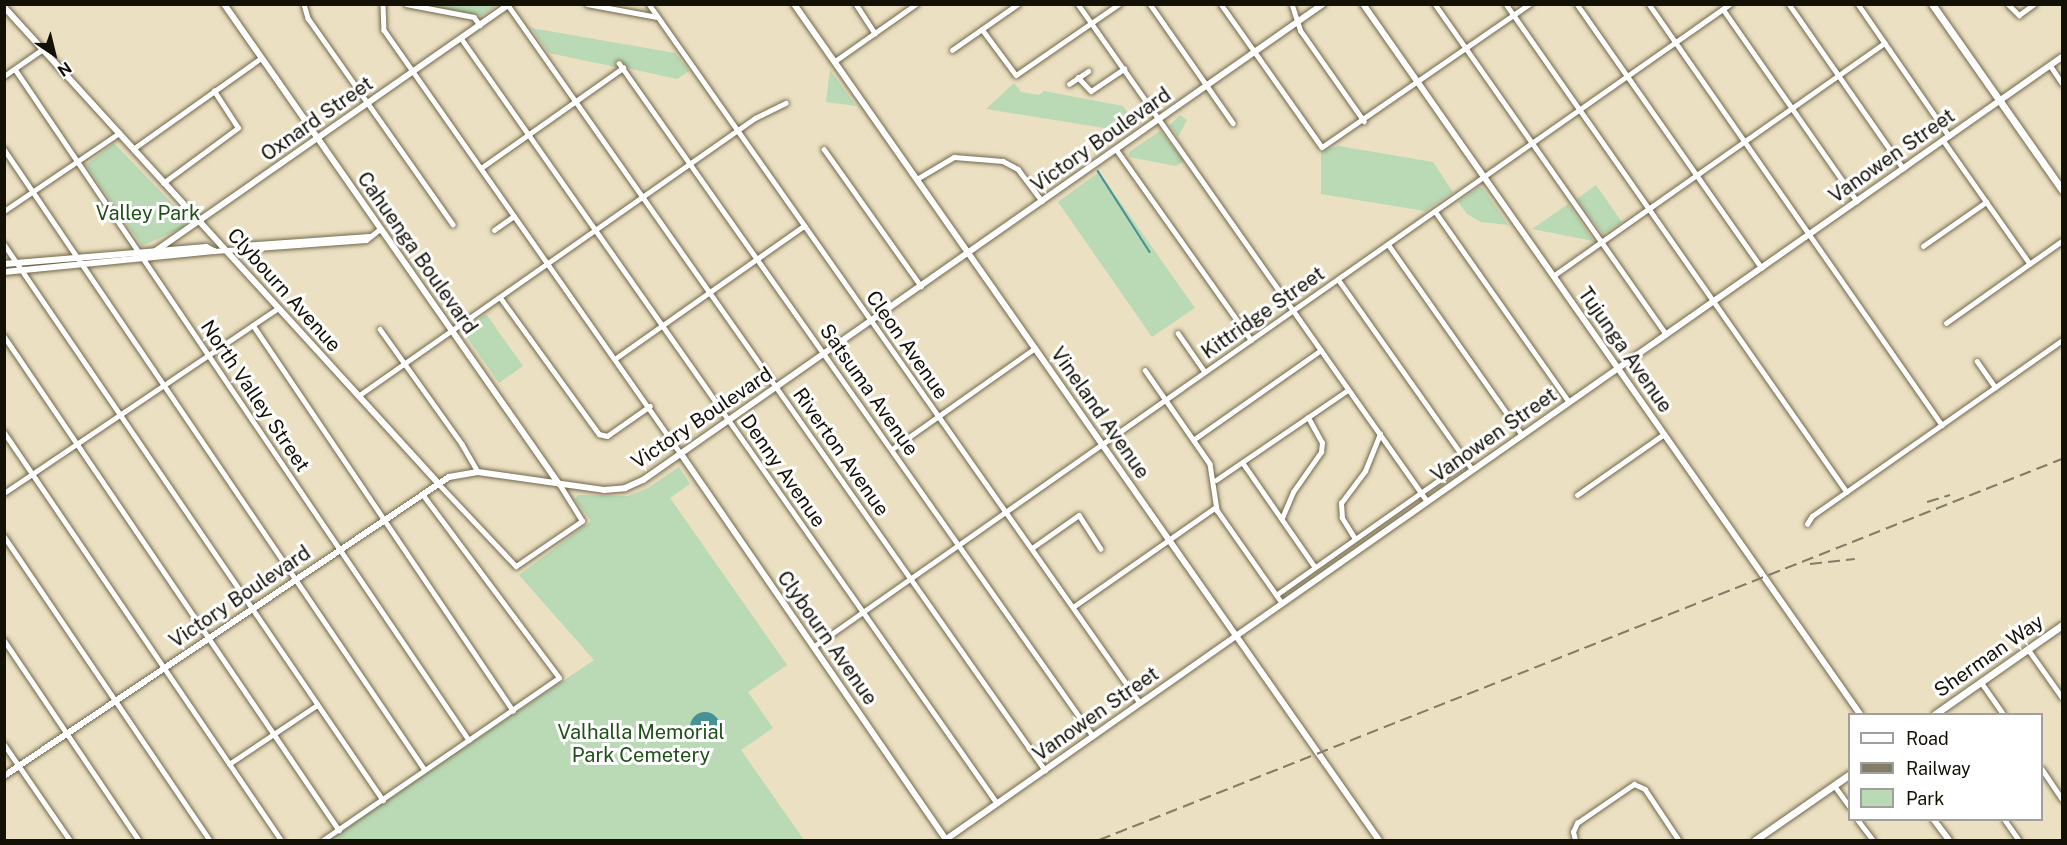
<!DOCTYPE html>
<style>
body{margin:0}
#map{position:relative;width:2067px;height:845px;overflow:hidden;background:#ebe0c1;font-family:"Public Sans",sans-serif}
div>[style]{position:absolute}
.green>*{inset:0;background:#bad9b5}
.water>*{inset:0;background:#489195}
.round{border-radius:50%}
.stream>*{height:1.5px;margin:-0.75px;padding:0 0.75px;transform-origin:0.75px;border-radius:0.75px;background:#489195}
.roads{filter:drop-shadow(0 0 2px #71674c) drop-shadow(0 0 2px #71674c)}
.street>*{height:4.5px;margin:-2.25px;padding:0 2.25px;transform-origin:2.25px;border-radius:2.25px;background:#fff}
.secondary>*{height:6px;margin:-3px;padding:0 3px;transform-origin:3px;border-radius:3px;background:#fff}
.primary>*{height:7px;margin:-3.5px;padding:0 3.5px;transform-origin:3.5px;border-radius:3.5px;background:#fff}
.rail>*{height:1.5px;margin-top:-0.75px;transform-origin:0;background:repeating-linear-gradient(90deg,#837c67 0 12px,transparent 0 18px)}
span{translate:-50% -50%;white-space:nowrap;text-align:center;line-height:1.15;-webkit-text-stroke:6px #fff;paint-order:stroke}
.street-label{font-size:20px;color:#131006}
.park-label{font-size:20px;color:#1f5118}
.frame{position:absolute;inset:0;border:6px solid #131006;pointer-events:none}
.legend{position:absolute;left:1848px;top:713px;width:195px;height:108px;box-sizing:border-box;background:#fff;border:2px solid #a19f9b;margin:0;padding:8px 10px;list-style:none;font-size:18px;color:#131006}
.legend li{display:flex;align-items:center;gap:12px;height:30px}
.legend b{width:30px;border:2px solid #a19f9b}
.north{position:absolute;left:24px;top:24px;width:60px;height:60px;-webkit-text-stroke:4px #fff;paint-order:stroke;rotate:145deg;font-size:16px;font-weight:700;line-height:24px;text-align:center;color:#131006}
.north::after{content:'';display:block;margin:auto;width:21px;height:27px;background:#131006;clip-path:polygon(50% 0,100% 100%,50% 72%,0 100%)}
</style>
<div id="map">
<div class="green">
<i style="clip-path:polygon(422px 5px,497px 5px,481px 16px)"></i>
<i style="clip-path:polygon(531px 28px,675px 53px,689px 71px,677px 79px,627px 68px,621px 60px,615px 67px,549px 53px)"></i>
<i style="clip-path:polygon(830px 70px,856px 106px,826px 102px)"></i>
<i style="clip-path:polygon(1014px 83px,1021px 92px,1039px 95px,1044px 91px,1123px 106px,1135px 123px,1123px 131px,986px 109px)"></i>
<i style="clip-path:polygon(1180px 115px,1187px 120px,1178px 137px,1170px 125px)"></i>
<i style="clip-path:polygon(1160px 131px,1184px 161px,1176px 166px,1129px 157px,1129px 152px)"></i>
<i style="clip-path:polygon(114px 143px,186px 218px,184px 227px,142px 246px,86px 165px)"></i>
<i style="clip-path:polygon(1339px 146px,1433px 162px,1453px 192px,1425px 211px,1321px 194px,1321px 151px)"></i>
<i style="clip-path:polygon(1099px 172px,1195px 308px,1152px 337px,1058px 202px)"></i>
<i style="clip-path:polygon(1596px 185px,1622px 222px,1603px 234px,1577px 199px)"></i>
<i style="clip-path:polygon(1479px 187px,1483px 188px,1508px 225px,1481px 222px,1467px 214px,1458px 202px)"></i>
<i style="clip-path:polygon(1568px 204px,1593px 240px,1593px 241px,1532px 229px)"></i>
<i style="clip-path:polygon(486px 314px,523px 366px,499px 383px,462px 330px)"></i>
<i style="clip-path:polygon(679px 467px,690px 484px,670px 498px,787px 665px,748px 692px,773px 728px,741px 750px,804px 840px,328px 840px,594px 660px,519px 575px,591px 521px,575px 499px,578px 495px,628px 496px,648px 488px)"></i>
</div>
<div class="water">
<i class="round" style="left:690px;top:712px;width:30px;height:30px"></i>
</div>
<div class="stream">
<i style="left:1098px;top:171px;width:96px;rotate:57.3deg"></i>
</div>
<div class="roads">
<div class="street">
<i style="left:304px;top:4px;width:15px;rotate:74deg"></i>
<i style="left:308px;top:18px;width:252px;rotate:54.9deg"></i>
<i style="left:383px;top:4px;width:26px;rotate:88deg"></i>
<i style="left:384px;top:30px;width:518px;rotate:54.99deg"></i>
<i style="left:406px;top:4px;width:69px;rotate:10.8deg"></i>
<i style="left:474px;top:17px;width:10px;rotate:53deg"></i>
<i style="left:587px;top:4px;width:71px;rotate:10.5deg"></i>
<i style="left:649px;top:4px;width:854px;rotate:54.91deg"></i>
<i style="left:856px;top:4px;width:35px;rotate:57deg"></i>
<i style="left:1078px;top:4px;width:607px;rotate:54.92deg"></i>
<i style="left:1150px;top:4px;width:145px;rotate:55.1deg"></i>
<i style="left:1221px;top:4px;width:175px;rotate:54.8deg"></i>
<i style="left:1322px;top:147px;width:252px;rotate:-34.6deg"></i>
<i style="left:1292px;top:4px;width:28px;rotate:72deg"></i>
<i style="left:1301px;top:31px;width:110px;rotate:55deg"></i>
<i style="left:1435px;top:4px;width:403px;rotate:55deg"></i>
<i style="left:1506px;top:4px;width:595px;rotate:55.06deg"></i>
<i style="left:1577px;top:4px;width:322px;rotate:55deg"></i>
<i style="left:1649px;top:4px;width:513px;rotate:55.16deg"></i>
<i style="left:1789px;top:4px;width:200px;rotate:55.2deg"></i>
<i style="left:1858px;top:4px;width:160px;rotate:55.4deg"></i>
<i style="left:2008px;top:4px;width:16px;rotate:45deg"></i>
<i style="left:2019px;top:15px;width:19px;rotate:-36deg"></i>
<i style="left:508px;top:5px;width:935px;rotate:54.93deg"></i>
<i style="left:1723px;top:9px;width:234px;rotate:55.1deg"></i>
<i style="left:982px;top:29px;width:57px;rotate:53.5deg"></i>
<i style="left:1016px;top:75px;width:125px;rotate:-34.6deg"></i>
<i style="left:461px;top:38px;width:934px;rotate:54.98deg"></i>
<i style="left:952px;top:50px;width:80px;rotate:-34.9deg"></i>
<i style="left:835px;top:61px;width:99px;rotate:-35.1deg"></i>
<i style="left:619px;top:63px;width:823px;rotate:54.84deg"></i>
<i style="left:2050px;top:65px;width:22px;rotate:56deg"></i>
<i style="left:15px;top:69px;width:810px;rotate:55.92deg"></i>
<i style="left:4px;top:76px;width:47px;rotate:-34.7deg"></i>
<i style="left:1078px;top:77px;width:19px;rotate:47deg"></i>
<i style="left:1091px;top:91px;width:40px;rotate:-34deg"></i>
<i style="left:1069px;top:84px;width:23px;rotate:-34deg"></i>
<i style="left:1943px;top:140px;width:151px;rotate:54.9deg"></i>
<i style="left:4px;top:149px;width:750px;rotate:55.87deg"></i>
<i style="left:133px;top:149px;width:157px;rotate:-35.4deg"></i>
<i style="left:824px;top:149px;width:168px;rotate:54.7deg"></i>
<i style="left:1116px;top:149px;width:234px;rotate:54.7deg"></i>
<i style="left:481px;top:168px;width:174px;rotate:-35.2deg"></i>
<i style="left:917px;top:179px;width:43px;rotate:-30.7deg"></i>
<i style="left:954px;top:157px;width:49px;rotate:4.7deg"></i>
<i style="left:1003px;top:161px;width:17px;rotate:28deg"></i>
<i style="left:1018px;top:169px;width:40px;rotate:53deg"></i>
<i style="left:163px;top:183px;width:93px;rotate:-36.3deg"></i>
<i style="left:238px;top:128px;width:44px;rotate:-123deg"></i>
<i style="left:4px;top:211px;width:139px;rotate:-34.1deg"></i>
<i style="left:1435px;top:211px;width:233px;rotate:54.9deg"></i>
<i style="left:494px;top:230px;width:24px;rotate:-35deg"></i>
<i style="left:4px;top:244px;width:673px;rotate:55.72deg"></i>
<i style="left:1388px;top:244px;width:233px;rotate:54.9deg"></i>
<i style="left:1923px;top:246px;width:77px;rotate:-34.9deg"></i>
<i style="left:239px;top:249px;width:6px;rotate:-45deg"></i>
<i style="left:243px;top:245px;width:126px;rotate:-4.1deg"></i>
<i style="left:214px;top:251px;width:152px;rotate:-4.1deg"></i>
<i style="left:366px;top:240px;width:18px;rotate:-38deg"></i>
<i style="left:1553px;top:276px;width:405px;rotate:-35.1deg"></i>
<i style="left:1338px;top:279px;width:232px;rotate:54.8deg"></i>
<i style="left:500px;top:297px;width:169px;rotate:54.1deg"></i>
<i style="left:599px;top:434px;width:8px;rotate:14deg"></i>
<i style="left:607px;top:436px;width:52px;rotate:-34.9deg"></i>
<i style="left:1946px;top:323px;width:142px;rotate:-35.3deg"></i>
<i style="left:253px;top:325px;width:465px;rotate:56deg"></i>
<i style="left:380px;top:329px;width:141px;rotate:54.5deg"></i>
<i style="left:462px;top:444px;width:32px;rotate:60deg"></i>
<i style="left:1178px;top:333px;width:47px;rotate:55.3deg"></i>
<i style="left:4px;top:336px;width:597px;rotate:55.86deg"></i>
<i style="left:616px;top:358px;width:230px;rotate:-35.1deg"></i>
<i style="left:1977px;top:361px;width:32px;rotate:55deg"></i>
<i style="left:1145px;top:370px;width:114px;rotate:55.3deg"></i>
<i style="left:1210px;top:464px;width:47px;rotate:81.3deg"></i>
<i style="left:1217px;top:510px;width:113px;rotate:55deg"></i>
<i style="left:358px;top:396px;width:485px;rotate:-35deg"></i>
<i style="left:755px;top:118px;width:34px;rotate:-26deg"></i>
<i style="left:4px;top:432px;width:493px;rotate:55.8deg"></i>
<i style="left:1193px;top:440px;width:156px;rotate:-35.1deg"></i>
<i style="left:892px;top:449px;width:175px;rotate:-35.2deg"></i>
<i style="left:1243px;top:463px;width:126px;rotate:55.3deg"></i>
<i style="left:1216px;top:480px;width:160px;rotate:-34.3deg"></i>
<i style="left:438px;top:483px;width:114px;rotate:46.8deg"></i>
<i style="left:516px;top:566px;width:80px;rotate:-34.3deg"></i>
<i style="left:582px;top:521px;width:44px;rotate:-121.9deg"></i>
<i style="left:4px;top:493px;width:331px;rotate:-34deg"></i>
<i style="left:1577px;top:495px;width:106px;rotate:-35deg"></i>
<i style="left:1282px;top:518px;width:28px;rotate:-67deg"></i>
<i style="left:1293px;top:492px;width:49px;rotate:-55deg"></i>
<i style="left:1321px;top:452px;width:9px;rotate:-84deg"></i>
<i style="left:1322px;top:443px;width:29px;rotate:-119deg"></i>
<i style="left:1807px;top:524px;width:9px;rotate:-58deg"></i>
<i style="left:1812px;top:516px;width:306px;rotate:-35.1deg"></i>
<i style="left:4px;top:536px;width:367px;rotate:55.9deg"></i>
<i style="left:1355px;top:539px;width:25px;rotate:-122deg"></i>
<i style="left:1342px;top:518px;width:15px;rotate:-94deg"></i>
<i style="left:1341px;top:503px;width:40px;rotate:-53deg"></i>
<i style="left:1365px;top:471px;width:40px;rotate:-68deg"></i>
<i style="left:1032px;top:548px;width:57px;rotate:-35.1deg"></i>
<i style="left:1079px;top:515px;width:40px;rotate:57.1deg"></i>
<i style="left:1276px;top:595px;width:232px;rotate:-35.2deg"></i>
<i style="left:1073px;top:607px;width:174px;rotate:-35deg"></i>
<i style="left:4px;top:640px;width:241px;rotate:56deg"></i>
<i style="left:813px;top:647px;width:1120px;rotate:-35.04deg"></i>
<i style="left:2028px;top:649px;width:59px;rotate:54.7deg"></i>
<i style="left:1981px;top:682px;width:39px;rotate:55deg"></i>
<i style="left:4px;top:744px;width:116px;rotate:55.5deg"></i>
<i style="left:229px;top:764px;width:106px;rotate:-33.8deg"></i>
<i style="left:2042px;top:769px;width:36px;rotate:56deg"></i>
<i style="left:1834px;top:785px;width:27px;rotate:54deg"></i>
<i style="left:1858px;top:820px;width:25px;rotate:53deg"></i>
<i style="left:2005px;top:820px;width:24px;rotate:55deg"></i>
<i style="left:323px;top:840px;width:286px;rotate:-34.5deg"></i>
<i style="left:559px;top:678px;width:229px;rotate:-126.7deg"></i>
<i style="left:1575px;top:840px;width:8px;rotate:-104deg"></i>
<i style="left:1573px;top:832px;width:10px;rotate:-66deg"></i>
<i style="left:1577px;top:823px;width:69px;rotate:-34.4deg"></i>
<i style="left:1634px;top:784px;width:12px;rotate:24deg"></i>
<i style="left:1645px;top:789px;width:61px;rotate:56.3deg"></i>
</div>
<div class="secondary">
<i style="left:224px;top:4px;width:585px;rotate:55.09deg"></i>
<i style="left:794px;top:4px;width:1020px;rotate:55.02deg"></i>
<i style="left:1363px;top:4px;width:867px;rotate:55.01deg"></i>
<i style="left:4px;top:7px;width:644px;rotate:47.64deg"></i>
<i style="left:144px;top:259px;width:445px;rotate:-34.9deg"></i>
<i style="left:4px;top:264px;width:203px;rotate:-4.8deg"></i>
<i style="left:206px;top:247px;width:9px;rotate:27deg"></i>
<i style="left:4px;top:272px;width:211px;rotate:-5.7deg"></i>
<i style="left:681px;top:454px;width:467px;rotate:55.5deg"></i>
<i style="left:4px;top:776px;width:536px;rotate:-33.9deg"></i>
<i style="left:449px;top:477px;width:29px;rotate:-10deg"></i>
<i style="left:478px;top:472px;width:127px;rotate:8.1deg"></i>
<i style="left:604px;top:490px;width:21px;rotate:-5deg"></i>
<i style="left:625px;top:488px;width:20px;rotate:-24deg"></i>
<i style="left:643px;top:480px;width:830px;rotate:-34.99deg"></i>
<i style="left:1934px;top:820px;width:25px;rotate:53deg"></i>
<i style="left:945px;top:840px;width:1364px;rotate:-35.03deg"></i>
</div>
<div class="primary">
<i style="left:1932px;top:4px;width:227px;rotate:55deg"></i>
<i style="left:1935px;top:714px;width:155px;rotate:-35deg"></i>
<i style="left:1755px;top:840px;width:116px;rotate:-34.8deg"></i>
</div>
</div>
<div class="rail">
<i style="left:1927px;top:502px;width:24px;rotate:-17deg"></i>
<i style="left:1810px;top:564px;width:45px;rotate:-6.3deg"></i>
<i style="left:1099px;top:840px;width:1036px;rotate:-21.59deg"></i>
</div>
<div class="street-label">
<span style="left:317px;top:119px;rotate:-35deg">Oxnard Street</span>
<span style="left:1101px;top:140px;rotate:-35deg">Victory Boulevard</span>
<span style="left:1892px;top:156px;rotate:-35deg">Vanowen Street</span>
<span style="left:417px;top:253px;rotate:55deg">Cahuenga Boulevard</span>
<span style="left:284px;top:290px;rotate:48deg">Clybourn Avenue</span>
<span style="left:1263px;top:313px;rotate:-35deg">Kittridge Street</span>
<span style="left:907px;top:345px;rotate:55deg">Cleon Avenue</span>
<span style="left:1625px;top:350px;rotate:55deg">Tujunga Avenue</span>
<span style="left:869px;top:390px;rotate:55deg">Satsuma Avenue</span>
<span style="left:255px;top:396px;rotate:56deg">North Valley Street</span>
<span style="left:1100px;top:413px;rotate:55deg">Vineland Avenue</span>
<span style="left:702px;top:418px;rotate:-34deg">Victory Boulevard</span>
<span style="left:1494px;top:435px;rotate:-35deg">Vanowen Street</span>
<span style="left:841px;top:452px;rotate:55deg">Riverton Avenue</span>
<span style="left:783px;top:471px;rotate:55deg">Denny Avenue</span>
<span style="left:240px;top:597px;rotate:-34deg">Victory Boulevard</span>
<span style="left:827px;top:638px;rotate:55deg">Clybourn Avenue</span>
<span style="left:1989px;top:656px;rotate:-35deg">Sherman Way</span>
<span style="left:1096px;top:714px;rotate:-35deg">Vanowen Street</span>
</div>
<div class="park-label">
<span style="left:148px;top:213px">Valley Park</span>
<span style="left:641px;top:744px">Valhalla Memorial<br>Park Cemetery</span>
</div>
<div class="frame"></div>
<ul class="legend">
<li><b style="height:8px;background:#fff"></b>Road</li>
<li><b style="height:8px;background:#837c67"></b>Railway</li>
<li><b style="height:16px;background:#bad9b5"></b>Park</li>
</ul>
<div class="north">N</div>
</div>
